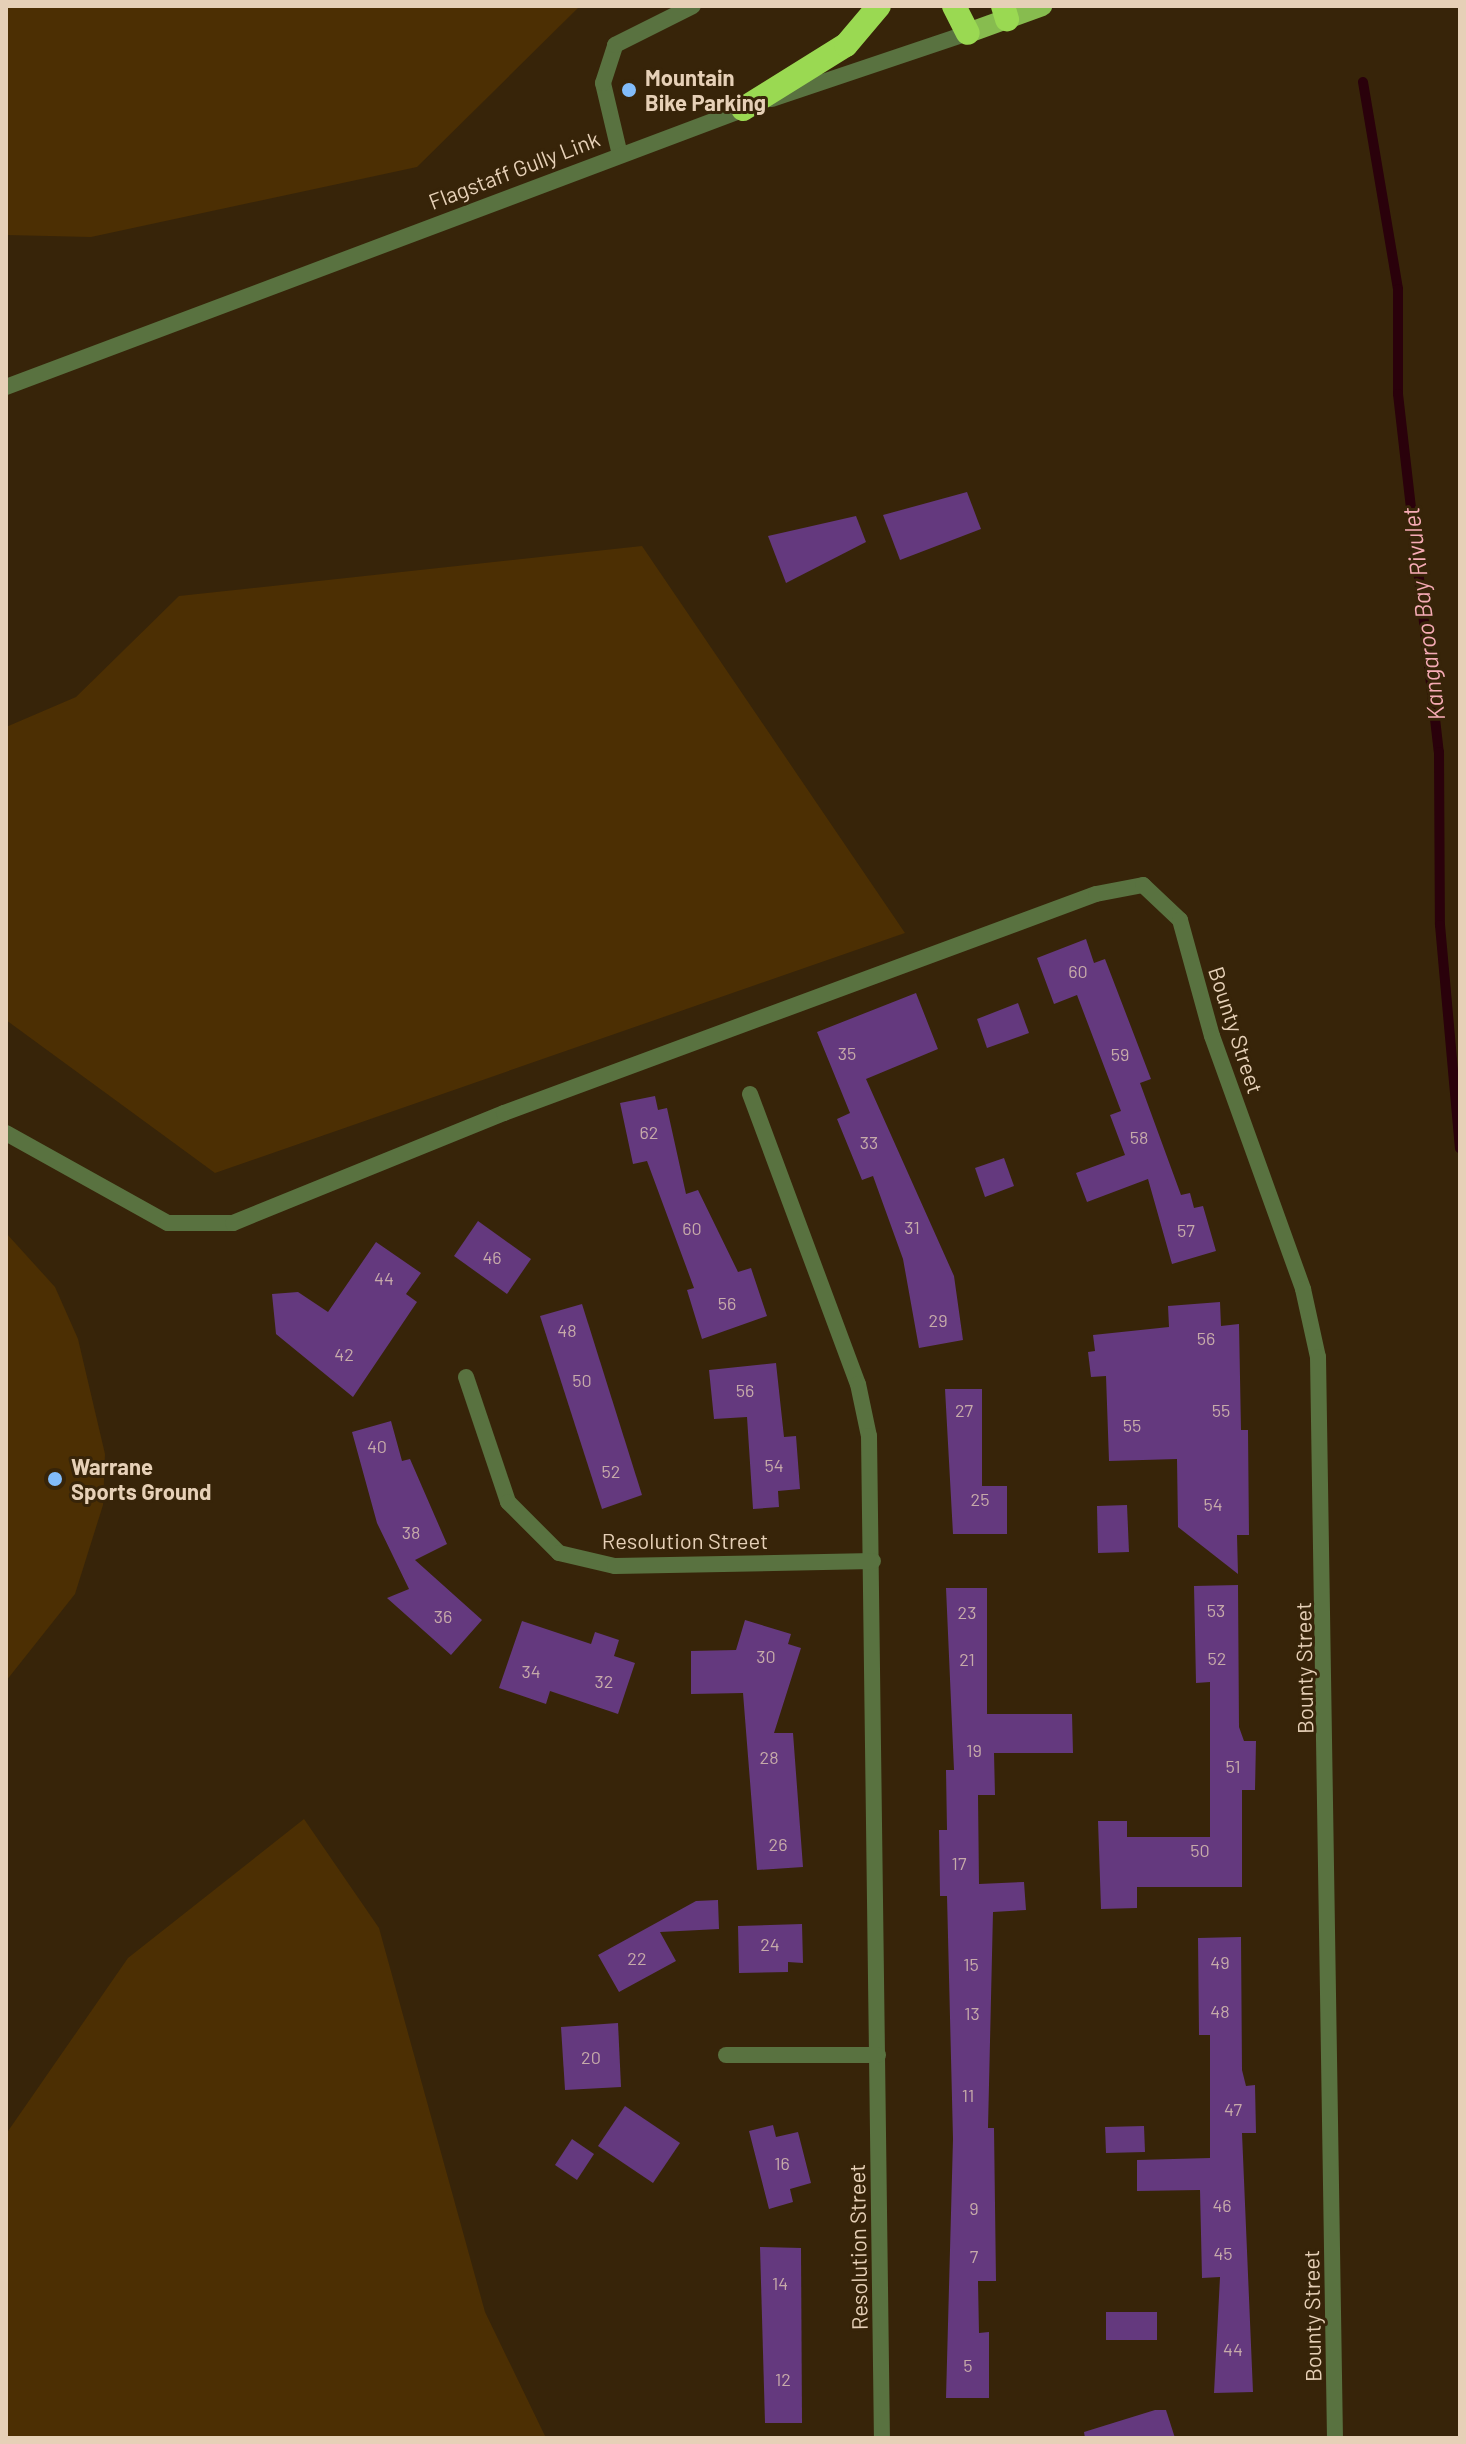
<!DOCTYPE html>
<style>
body{margin:0}
#map{position:relative;width:1466px;height:2444px;overflow:hidden;background:#372409;font-family:Barlow,sans-serif}
div>[style]{position:absolute}
.green>*{inset:0;background:#4c2f03}
.stream>*{height:10px;margin:-5px;padding:0 5px;transform-origin:5px;border-radius:5px;background:#2a010b}
.building>*{inset:0;background:#64397e}
.service>*{height:16px;margin:-8px;padding:0 8px;transform-origin:8px;border-radius:8px;background:#597240}
.minor>*{height:16px;margin:-8px;padding:0 8px;transform-origin:8px;border-radius:8px;background:#597240}
.tertiary>*{height:16px;margin:-8px;padding:0 8px;transform-origin:8px;border-radius:8px;background:#597240}
.primary>*{height:20px;margin:-10px;padding:0 10px;transform-origin:10px;border-radius:10px;background:#87bc4f}
.motorway>*{height:24px;margin:-12px;padding:0 12px;transform-origin:12px;border-radius:12px;background:#9ad952}
.dots>*{width:22px;height:22px;translate:-50% -50%;box-sizing:border-box;border:4px solid #372409;border-radius:50%}
span{translate:-50% -50%;white-space:nowrap;text-align:center;line-height:1.15;-webkit-text-stroke:6px #372409;paint-order:stroke}
.number-label{font-size:18px;color:#c6aaa9}
.number-label span{-webkit-text-stroke-width:0}
.poi-label{font-size:22px;color:#e6d0b7;font-weight:700}
.left{translate:0 -50%;text-align:left}
.street-label{font-size:22px;color:#e6d0b7}
.water-label{font-size:24px;color:#f6abb5;font-style:italic}
.frame{position:absolute;inset:0;border:8px solid #e6d0b7;pointer-events:none}
</style>
<div id="map">
<div class="green">
<i style="clip-path:polygon(6px 6px,580px 6px,417px 167px,91px 237px,6px 235px)"></i>
<i style="clip-path:polygon(642px 546px,905px 933px,215px 1173px,6px 1020px,6px 727px,76px 697px,179px 596px)"></i>
<i style="clip-path:polygon(6px 1233px,55px 1287px,78px 1339px,105px 1454px,103px 1505px,75px 1594px,6px 1681px)"></i>
<i style="clip-path:polygon(304px 1819px,379px 1928px,485px 2312px,546px 2438px,6px 2438px,6px 2134px,128px 1958px)"></i>
</div>
<div class="stream">
<i style="left:1363px;top:82px;width:210px;rotate:80.4deg"></i>
<i style="left:1398px;top:289px;width:105px;rotate:90deg"></i>
<i style="left:1398px;top:394px;width:360px;rotate:83.5deg"></i>
<i style="left:1439px;top:752px;width:173px;rotate:89.7deg"></i>
<i style="left:1440px;top:925px;width:224px;rotate:84.9deg"></i>
</div>
<div class="building">
<i style="clip-path:polygon(967px 492px,981px 529px,900px 560px,883px 515px)"></i>
<i style="clip-path:polygon(856px 516px,866px 542px,786px 583px,768px 536px)"></i>
<i style="clip-path:polygon(1086px 939px,1094px 963px,1105px 959px,1151px 1079px,1140px 1083px,1181px 1195px,1190px 1193px,1194px 1208px,1203px 1206px,1216px 1251px,1172px 1264px,1148px 1179px,1087px 1202px,1076px 1173px,1125px 1155px,1110px 1115px,1121px 1111px,1077px 995px,1054px 1004px,1037px 958px)"></i>
<i style="clip-path:polygon(916px 993px,938px 1049px,866px 1079px,954px 1276px,963px 1340px,919px 1348px,903px 1259px,873px 1176px,862px 1180px,837px 1119px,850px 1113px,817px 1032px)"></i>
<i style="clip-path:polygon(1018px 1003px,1029px 1033px,987px 1048px,977px 1019px)"></i>
<i style="clip-path:polygon(655px 1096px,658px 1110px,667px 1108px,686px 1194px,698px 1190px,738px 1272px,751px 1268px,767px 1316px,702px 1339px,687px 1290px,694px 1288px,647px 1161px,633px 1164px,620px 1103px)"></i>
<i style="clip-path:polygon(1004px 1158px,1014px 1186px,985px 1197px,975px 1168px)"></i>
<i style="clip-path:polygon(478px 1221px,531px 1259px,507px 1294px,454px 1256px)"></i>
<i style="clip-path:polygon(376px 1242px,421px 1273px,406px 1294px,417px 1302px,353px 1397px,276px 1334px,272px 1294px,298px 1292px,328px 1312px)"></i>
<i style="clip-path:polygon(1220px 1302px,1221px 1326px,1239px 1324px,1241px 1430px,1248px 1430px,1249px 1535px,1237px 1535px,1238px 1574px,1178px 1527px,1177px 1459px,1109px 1461px,1106px 1376px,1091px 1377px,1088px 1352px,1095px 1351px,1093px 1335px,1169px 1327px,1168px 1306px)"></i>
<i style="clip-path:polygon(582px 1304px,642px 1495px,602px 1509px,540px 1316px)"></i>
<i style="clip-path:polygon(776px 1363px,784px 1437px,796px 1436px,800px 1489px,778px 1491px,779px 1507px,753px 1509px,747px 1417px,714px 1419px,709px 1370px)"></i>
<i style="clip-path:polygon(945px 1389px,982px 1389px,982px 1486px,1007px 1486px,1007px 1534px,953px 1534px)"></i>
<i style="clip-path:polygon(391px 1421px,402px 1461px,410px 1459px,447px 1544px,415px 1560px,482px 1620px,451px 1655px,387px 1598px,409px 1589px,377px 1523px,352px 1432px)"></i>
<i style="clip-path:polygon(1127px 1505px,1129px 1552px,1098px 1553px,1097px 1506px)"></i>
<i style="clip-path:polygon(1238px 1585px,1239px 1727px,1244px 1741px,1256px 1741px,1255px 1790px,1242px 1790px,1242px 1887px,1137px 1887px,1137px 1908px,1101px 1909px,1098px 1821px,1127px 1821px,1127px 1837px,1210px 1837px,1210px 1682px,1196px 1683px,1194px 1586px)"></i>
<i style="clip-path:polygon(946px 1588px,987px 1588px,987px 1714px,1072px 1714px,1073px 1753px,994px 1753px,995px 1795px,978px 1795px,979px 1884px,1024px 1882px,1026px 1910px,993px 1912px,988px 2128px,994px 2128px,996px 2281px,978px 2281px,979px 2333px,989px 2332px,989px 2398px,946px 2398px,953px 2139px,947px 1896px,940px 1896px,939px 1830px,947px 1830px,946px 1770px,954px 1770px)"></i>
<i style="clip-path:polygon(745px 1620px,791px 1634px,788px 1644px,801px 1648px,774px 1733px,793px 1733px,803px 1867px,757px 1870px,743px 1693px,691px 1694px,691px 1651px,736px 1650px)"></i>
<i style="clip-path:polygon(522px 1621px,591px 1644px,595px 1632px,619px 1640px,614px 1656px,635px 1663px,618px 1714px,550px 1691px,546px 1704px,499px 1688px)"></i>
<i style="clip-path:polygon(718px 1900px,719px 1929px,660px 1932px,676px 1961px,619px 1992px,598px 1955px,696px 1901px)"></i>
<i style="clip-path:polygon(802px 1924px,803px 1963px,788px 1962px,788px 1972px,739px 1973px,738px 1926px)"></i>
<i style="clip-path:polygon(1241px 1937px,1242px 2070px,1246px 2086px,1255px 2085px,1256px 2133px,1242px 2133px,1253px 2392px,1214px 2393px,1220px 2277px,1202px 2278px,1200px 2190px,1137px 2191px,1137px 2160px,1210px 2158px,1210px 2035px,1199px 2035px,1198px 1938px)"></i>
<i style="clip-path:polygon(618px 2023px,621px 2087px,565px 2090px,561px 2027px)"></i>
<i style="clip-path:polygon(625px 2106px,680px 2143px,653px 2183px,598px 2146px)"></i>
<i style="clip-path:polygon(773px 2125px,776px 2137px,798px 2132px,811px 2183px,790px 2189px,793px 2202px,769px 2209px,749px 2131px)"></i>
<i style="clip-path:polygon(1144px 2126px,1145px 2152px,1106px 2153px,1105px 2127px)"></i>
<i style="clip-path:polygon(572px 2139px,594px 2154px,577px 2180px,555px 2165px)"></i>
<i style="clip-path:polygon(760px 2247px,801px 2248px,802px 2423px,765px 2423px)"></i>
<i style="clip-path:polygon(1106px 2312px,1157px 2312px,1157px 2340px,1106px 2340px)"></i>
<i style="clip-path:polygon(1155px 2410px,1166px 2410px,1175px 2438px,1085px 2438px,1084px 2432px)"></i>
</div>
<div class="service">
<i style="left:620px;top:155px;width:74px;rotate:-103.3deg"></i>
<i style="left:603px;top:83px;width:40px;rotate:-72deg"></i>
<i style="left:615px;top:45px;width:87px;rotate:-26.6deg"></i>
<i style="left:6px;top:1133px;width:185px;rotate:29.1deg"></i>
<i style="left:168px;top:1223px;width:65px"></i>
<i style="left:233px;top:1223px;width:292px;rotate:-22.1deg"></i>
<i style="left:504px;top:1113px;width:631px;rotate:-20.3deg"></i>
<i style="left:1096px;top:894px;width:48px;rotate:-10.8deg"></i>
<i style="left:1143px;top:885px;width:51px;rotate:43.4deg"></i>
</div>
<div class="minor">
<i style="left:1180px;top:920px;width:120px;rotate:74.6deg"></i>
<i style="left:1212px;top:1036px;width:269px;rotate:70.2deg"></i>
<i style="left:1303px;top:1289px;width:70px;rotate:77.6deg"></i>
<i style="left:1318px;top:1357px;width:1081px;rotate:89.1deg"></i>
<i style="left:750px;top:1094px;width:309px;rotate:69.6deg"></i>
<i style="left:858px;top:1384px;width:53px;rotate:78.1deg"></i>
<i style="left:869px;top:1436px;width:1002px;rotate:89.26deg"></i>
<i style="left:466px;top:1377px;width:132px;rotate:71.4deg"></i>
<i style="left:508px;top:1502px;width:72px;rotate:45deg"></i>
<i style="left:559px;top:1553px;width:57px;rotate:13.1deg"></i>
<i style="left:615px;top:1566px;width:258px;rotate:-1.1deg"></i>
<i style="left:726px;top:2055px;width:152px"></i>
</div>
<div class="tertiary">
<i style="left:772px;top:99px;width:207px;rotate:-18.6deg"></i>
<i style="left:6px;top:387px;width:795px;rotate:-20.62deg"></i>
</div>
<div class="primary">
<i style="left:968px;top:33px;width:79px;rotate:-20deg"></i>
</div>
<div class="motorway">
<i style="left:954px;top:6px;width:30px;rotate:63deg"></i>
<i style="left:1003px;top:6px;width:14px;rotate:73deg"></i>
<i style="left:743px;top:109px;width:121px;rotate:-31.9deg"></i>
<i style="left:846px;top:45px;width:51px;rotate:-49.8deg"></i>
</div>
<div class="dots">
<i style="left:629px;top:90px;background:#82bcfa"></i>
<i style="left:55px;top:1479px;background:#82bcfa"></i>
</div>
<div class="number-label">
<span style="left:1078px;top:971px">60</span>
<span style="left:847px;top:1053px">35</span>
<span style="left:1120px;top:1054px">59</span>
<span style="left:649px;top:1132px">62</span>
<span style="left:1139px;top:1137px">58</span>
<span style="left:869px;top:1142px">33</span>
<span style="left:912px;top:1227px">31</span>
<span style="left:692px;top:1228px">60</span>
<span style="left:1186px;top:1230px">57</span>
<span style="left:492px;top:1257px">46</span>
<span style="left:384px;top:1278px">44</span>
<span style="left:727px;top:1303px">56</span>
<span style="left:938px;top:1320px">29</span>
<span style="left:567px;top:1330px">48</span>
<span style="left:1206px;top:1338px">56</span>
<span style="left:344px;top:1354px">42</span>
<span style="left:582px;top:1380px">50</span>
<span style="left:745px;top:1390px">56</span>
<span style="left:964px;top:1410px">27</span>
<span style="left:1221px;top:1410px">55</span>
<span style="left:1132px;top:1425px">55</span>
<span style="left:377px;top:1446px">40</span>
<span style="left:774px;top:1465px">54</span>
<span style="left:611px;top:1471px">52</span>
<span style="left:980px;top:1499px">25</span>
<span style="left:1213px;top:1504px">54</span>
<span style="left:411px;top:1532px">38</span>
<span style="left:1216px;top:1610px">53</span>
<span style="left:967px;top:1612px">23</span>
<span style="left:443px;top:1616px">36</span>
<span style="left:766px;top:1656px">30</span>
<span style="left:1217px;top:1658px">52</span>
<span style="left:967px;top:1659px">21</span>
<span style="left:531px;top:1671px">34</span>
<span style="left:604px;top:1681px">32</span>
<span style="left:974px;top:1750px">19</span>
<span style="left:769px;top:1757px">28</span>
<span style="left:1233px;top:1766px">51</span>
<span style="left:778px;top:1844px">26</span>
<span style="left:1200px;top:1850px">50</span>
<span style="left:959px;top:1863px">17</span>
<span style="left:770px;top:1944px">24</span>
<span style="left:637px;top:1958px">22</span>
<span style="left:1220px;top:1962px">49</span>
<span style="left:971px;top:1964px">15</span>
<span style="left:1220px;top:2011px">48</span>
<span style="left:972px;top:2013px">13</span>
<span style="left:591px;top:2057px">20</span>
<span style="left:968px;top:2095px">11</span>
<span style="left:1233px;top:2109px">47</span>
<span style="left:782px;top:2163px">16</span>
<span style="left:1222px;top:2205px">46</span>
<span style="left:974px;top:2208px">9</span>
<span style="left:1223px;top:2253px">45</span>
<span style="left:974px;top:2256px">7</span>
<span style="left:780px;top:2283px">14</span>
<span style="left:1233px;top:2349px">44</span>
<span style="left:968px;top:2365px">5</span>
<span style="left:783px;top:2379px">12</span>
</div>
<div class="poi-label">
<span class="left" style="left:645px;top:90px">Mountain<br>Bike Parking</span>
<span class="left" style="left:71px;top:1479px">Warrane<br>Sports Ground</span>
</div>
<div class="street-label">
<span style="left:514px;top:170px;rotate:-21deg">Flagstaff Gully Link</span>
<span style="left:1236px;top:1030px;rotate:72deg">Bounty Street</span>
<span style="left:685px;top:1541px">Resolution Street</span>
<span style="left:1304px;top:1668px;rotate:-91deg">Bounty Street</span>
<span style="left:858px;top:2247px;rotate:-91deg">Resolution Street</span>
<span style="left:1312px;top:2316px;rotate:-91deg">Bounty Street</span>
</div>
<div class="water-label">
<span style="left:1423px;top:614px;rotate:-97deg">Kangaroo Bay Rivulet</span>
</div>
<div class="frame"></div>
</div>
